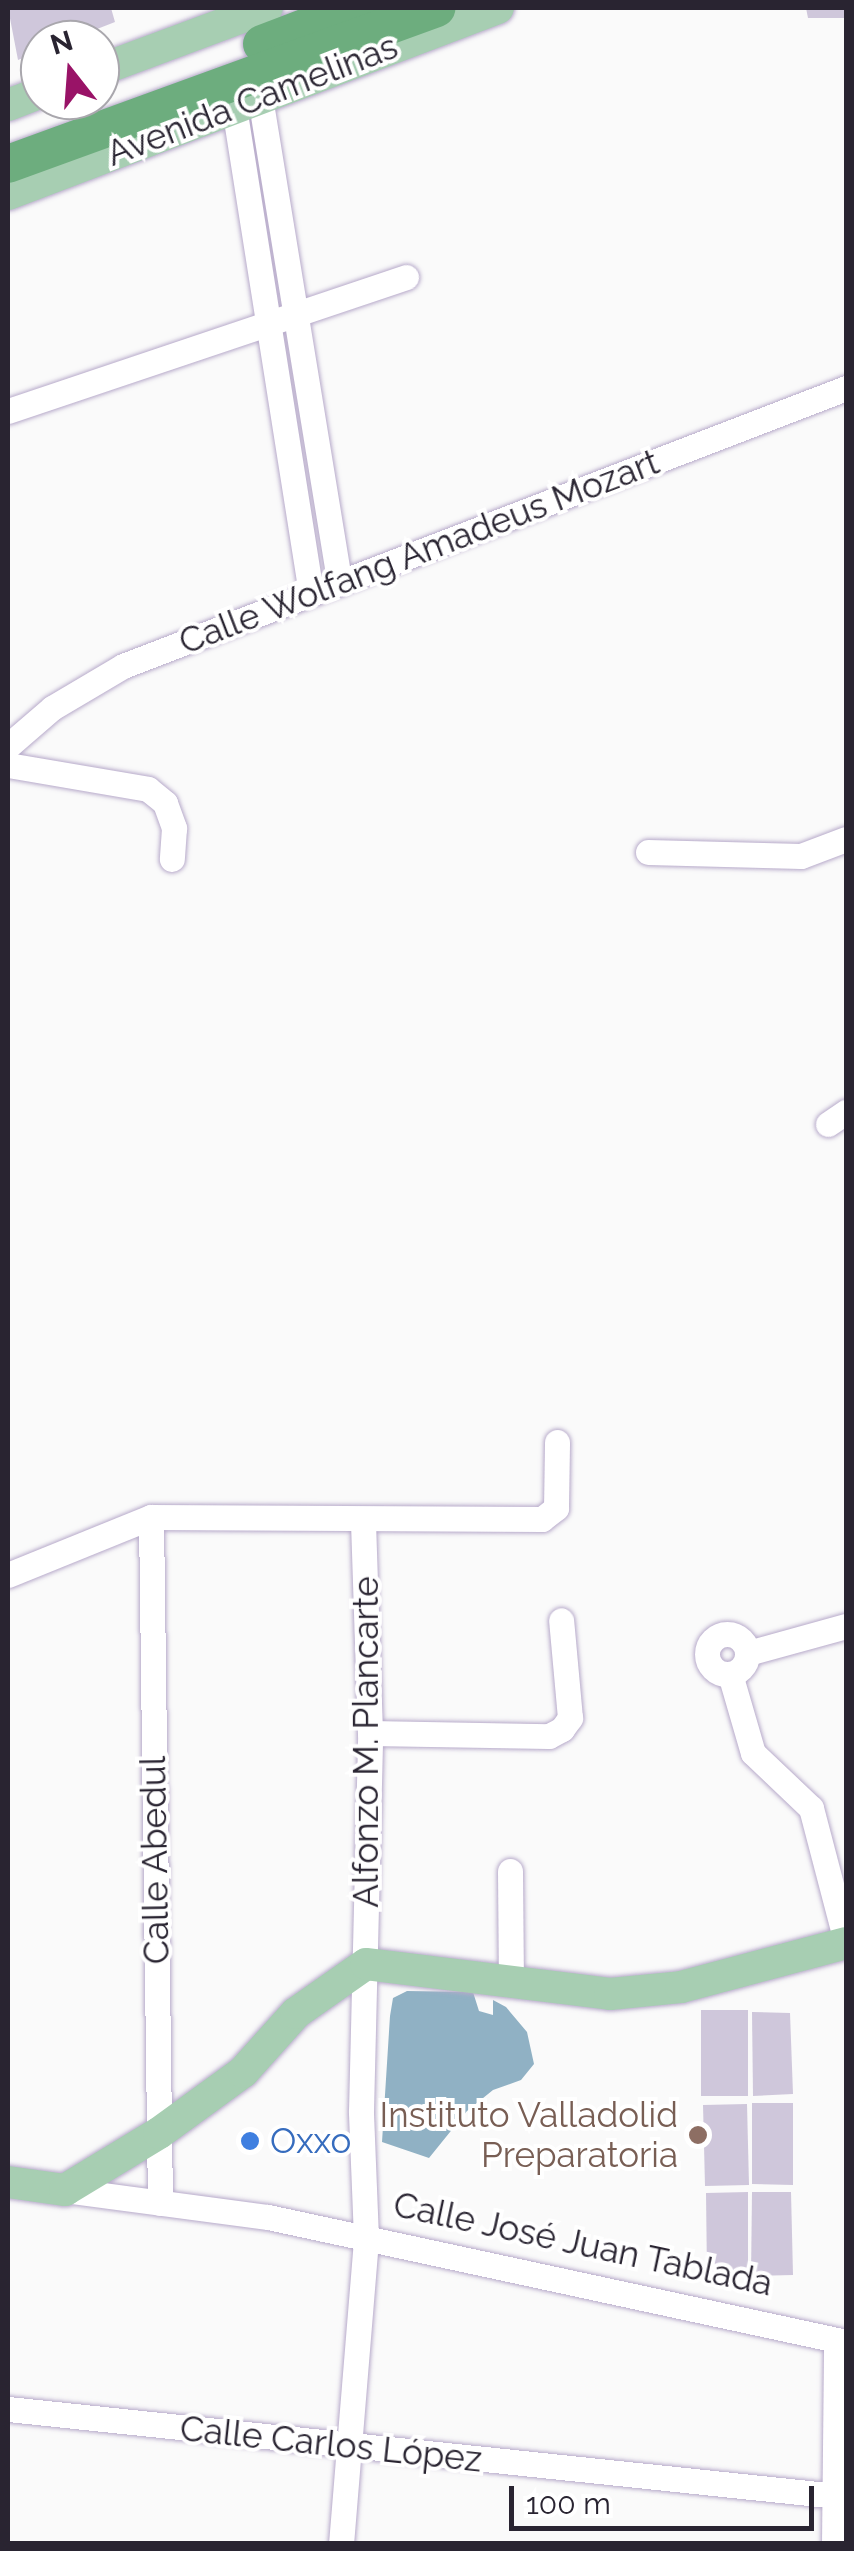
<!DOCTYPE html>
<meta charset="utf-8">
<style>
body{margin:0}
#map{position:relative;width:854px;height:2551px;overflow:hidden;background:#fafafa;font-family:Raleway,sans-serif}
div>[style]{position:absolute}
.green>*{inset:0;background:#cfc7db}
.water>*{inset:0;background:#90b1c4}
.roads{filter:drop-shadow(0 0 2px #b7aaca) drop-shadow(0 0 2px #b7aaca)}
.minor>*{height:25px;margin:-12.5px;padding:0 12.5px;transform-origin:12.5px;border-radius:12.5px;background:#fff}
.minor>.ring{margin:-12.5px;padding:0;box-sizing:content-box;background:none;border:25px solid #fff;border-radius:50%}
.major>*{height:32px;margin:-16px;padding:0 16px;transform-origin:16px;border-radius:16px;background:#a7ceb2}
.highway>*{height:38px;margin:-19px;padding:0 19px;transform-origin:19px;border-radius:19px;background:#6dad7e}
.dots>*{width:28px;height:28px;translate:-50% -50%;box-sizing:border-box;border:5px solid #fff;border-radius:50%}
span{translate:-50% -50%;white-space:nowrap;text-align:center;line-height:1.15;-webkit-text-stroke:8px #fff;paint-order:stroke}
.street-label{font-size:35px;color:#292431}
.education-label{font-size:35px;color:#785e54}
.right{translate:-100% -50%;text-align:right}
.shop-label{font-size:35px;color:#366cbe}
.left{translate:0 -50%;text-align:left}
.frame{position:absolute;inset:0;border:10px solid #292431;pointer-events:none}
.north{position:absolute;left:20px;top:20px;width:100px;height:100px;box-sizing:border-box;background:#fff;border:2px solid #a9a7ad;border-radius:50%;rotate:343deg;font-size:28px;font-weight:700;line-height:40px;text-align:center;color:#292431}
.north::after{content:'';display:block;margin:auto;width:35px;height:45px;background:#991367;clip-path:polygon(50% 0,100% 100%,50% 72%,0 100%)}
.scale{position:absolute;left:509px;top:2486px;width:305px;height:45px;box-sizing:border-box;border:5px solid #292431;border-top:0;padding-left:12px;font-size:30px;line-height:35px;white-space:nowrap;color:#292431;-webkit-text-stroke:8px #fff;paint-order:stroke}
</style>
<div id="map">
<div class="green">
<i style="clip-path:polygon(8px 8px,111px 8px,115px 22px,69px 40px,40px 40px,40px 51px,18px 60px)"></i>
<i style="clip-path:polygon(806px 8px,846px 8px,846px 18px,808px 18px)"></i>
<i style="clip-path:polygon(701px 2010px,748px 2010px,748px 2096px,701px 2096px)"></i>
<i style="clip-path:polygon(752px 2012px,790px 2013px,793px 2094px,753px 2096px)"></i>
<i style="clip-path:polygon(752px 2103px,793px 2103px,793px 2185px,752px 2184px)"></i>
<i style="clip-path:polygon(747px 2104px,749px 2185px,705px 2186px,703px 2105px)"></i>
<i style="clip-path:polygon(748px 2192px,748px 2276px,707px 2275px,706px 2193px)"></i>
<i style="clip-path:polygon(752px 2192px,791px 2192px,793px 2275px,751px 2276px)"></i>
</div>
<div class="water">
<i style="clip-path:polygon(407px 1991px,473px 1992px,479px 2011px,493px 2015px,493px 2000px,506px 2007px,527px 2032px,534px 2064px,521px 2080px,493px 2090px,467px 2111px,429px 2158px,382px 2142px,390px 2016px,393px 1998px)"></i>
</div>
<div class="roads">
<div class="minor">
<i style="left:260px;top:97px;width:493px;rotate:80.7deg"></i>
<i style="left:234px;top:107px;width:491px;rotate:81deg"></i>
<i style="left:8px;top:411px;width:420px;rotate:-18.6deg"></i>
<i style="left:8px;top:746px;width:58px;rotate:-40.8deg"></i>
<i style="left:52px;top:708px;width:82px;rotate:-30.6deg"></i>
<i style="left:123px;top:666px;width:775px;rotate:-21.03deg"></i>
<i style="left:8px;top:765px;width:142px;rotate:9.7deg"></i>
<i style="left:148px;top:789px;width:22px;rotate:39deg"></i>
<i style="left:165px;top:803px;width:27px;rotate:70deg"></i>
<i style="left:174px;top:828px;width:31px;rotate:94deg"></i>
<i style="left:648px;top:852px;width:153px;rotate:1.5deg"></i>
<i style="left:801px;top:856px;width:48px;rotate:-20.7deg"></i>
<i style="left:828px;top:1124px;width:22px;rotate:-34deg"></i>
<i style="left:151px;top:1517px;width:686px;rotate:89.25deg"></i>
<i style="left:8px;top:1575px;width:154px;rotate:-22.1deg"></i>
<i style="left:151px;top:1517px;width:391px;rotate:0.3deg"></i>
<i style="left:542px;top:1519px;width:18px;rotate:-38deg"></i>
<i style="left:556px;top:1508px;width:66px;rotate:-89.1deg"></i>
<i class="ring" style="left:707px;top:1634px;width:15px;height:15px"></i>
<i style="left:748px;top:1653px;width:102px;rotate:-15.4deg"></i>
<i style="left:730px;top:1674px;width:82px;rotate:73.8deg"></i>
<i style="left:753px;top:1753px;width:80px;rotate:43.5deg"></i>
<i style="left:811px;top:1808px;width:138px;rotate:75.3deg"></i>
<i style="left:370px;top:1733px;width:179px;rotate:1deg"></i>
<i style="left:549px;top:1736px;width:15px;rotate:-28deg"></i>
<i style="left:562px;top:1729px;width:14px;rotate:-54deg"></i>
<i style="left:570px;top:1718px;width:98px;rotate:-95.2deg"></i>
<i style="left:510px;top:1871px;width:109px;rotate:89.5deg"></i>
<i style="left:65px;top:2190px;width:205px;rotate:7.6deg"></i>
<i style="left:268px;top:2217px;width:591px;rotate:12.2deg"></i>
<i style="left:8px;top:2409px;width:843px;rotate:5.99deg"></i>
<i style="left:341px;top:2544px;width:307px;rotate:-85.3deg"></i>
<i style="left:366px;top:2238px;width:127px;rotate:-92.3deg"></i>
<i style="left:361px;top:2111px;width:378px;rotate:-88.6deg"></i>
<i style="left:370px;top:1733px;width:214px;rotate:-91.9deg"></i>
<i style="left:834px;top:2544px;width:204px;rotate:-89.4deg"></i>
</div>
<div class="major">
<i style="left:100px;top:70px;width:178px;rotate:-20.4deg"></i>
<i style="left:8px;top:105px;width:34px;rotate:-21deg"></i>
<i style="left:8px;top:194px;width:524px;rotate:-20.79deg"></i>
<i style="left:8px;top:2182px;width:58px;rotate:8deg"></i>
<i style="left:65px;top:2190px;width:110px;rotate:-31.2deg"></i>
<i style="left:159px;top:2133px;width:104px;rotate:-36deg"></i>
<i style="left:243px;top:2072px;width:79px;rotate:-48.1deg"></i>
<i style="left:296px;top:2013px;width:85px;rotate:-35deg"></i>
<i style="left:366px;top:1964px;width:246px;rotate:7deg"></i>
<i style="left:610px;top:1994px;width:71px;rotate:-5.6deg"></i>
<i style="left:681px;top:1987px;width:171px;rotate:-14.9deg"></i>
</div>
<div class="highway">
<i style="left:262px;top:44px;width:102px;rotate:-20.8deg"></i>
<i style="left:8px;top:164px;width:456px;rotate:-20deg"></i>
</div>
</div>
<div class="dots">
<i style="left:698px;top:2135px;background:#8d6e63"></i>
<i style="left:250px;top:2141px;background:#3f7fe0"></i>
</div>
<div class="street-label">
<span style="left:252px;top:100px;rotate:-21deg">Avenida Camelinas</span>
<span style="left:419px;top:552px;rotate:-21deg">Calle Wolfang Amadeus Mozart</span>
<span style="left:366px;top:1742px;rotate:-90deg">Alfonzo M. Plancarte</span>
<span style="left:155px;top:1860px;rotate:-91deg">Calle Abedul</span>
<span style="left:583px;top:2244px;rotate:12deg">Calle José Juan Tablada</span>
<span style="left:331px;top:2444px;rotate:6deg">Calle Carlos López</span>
</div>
<div class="education-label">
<span class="right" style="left:678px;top:2135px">Instituto Valladolid<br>Preparatoria</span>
</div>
<div class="shop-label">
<span class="left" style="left:270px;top:2141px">Oxxo</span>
</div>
<div class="frame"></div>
<div class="north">N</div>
<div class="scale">100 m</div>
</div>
